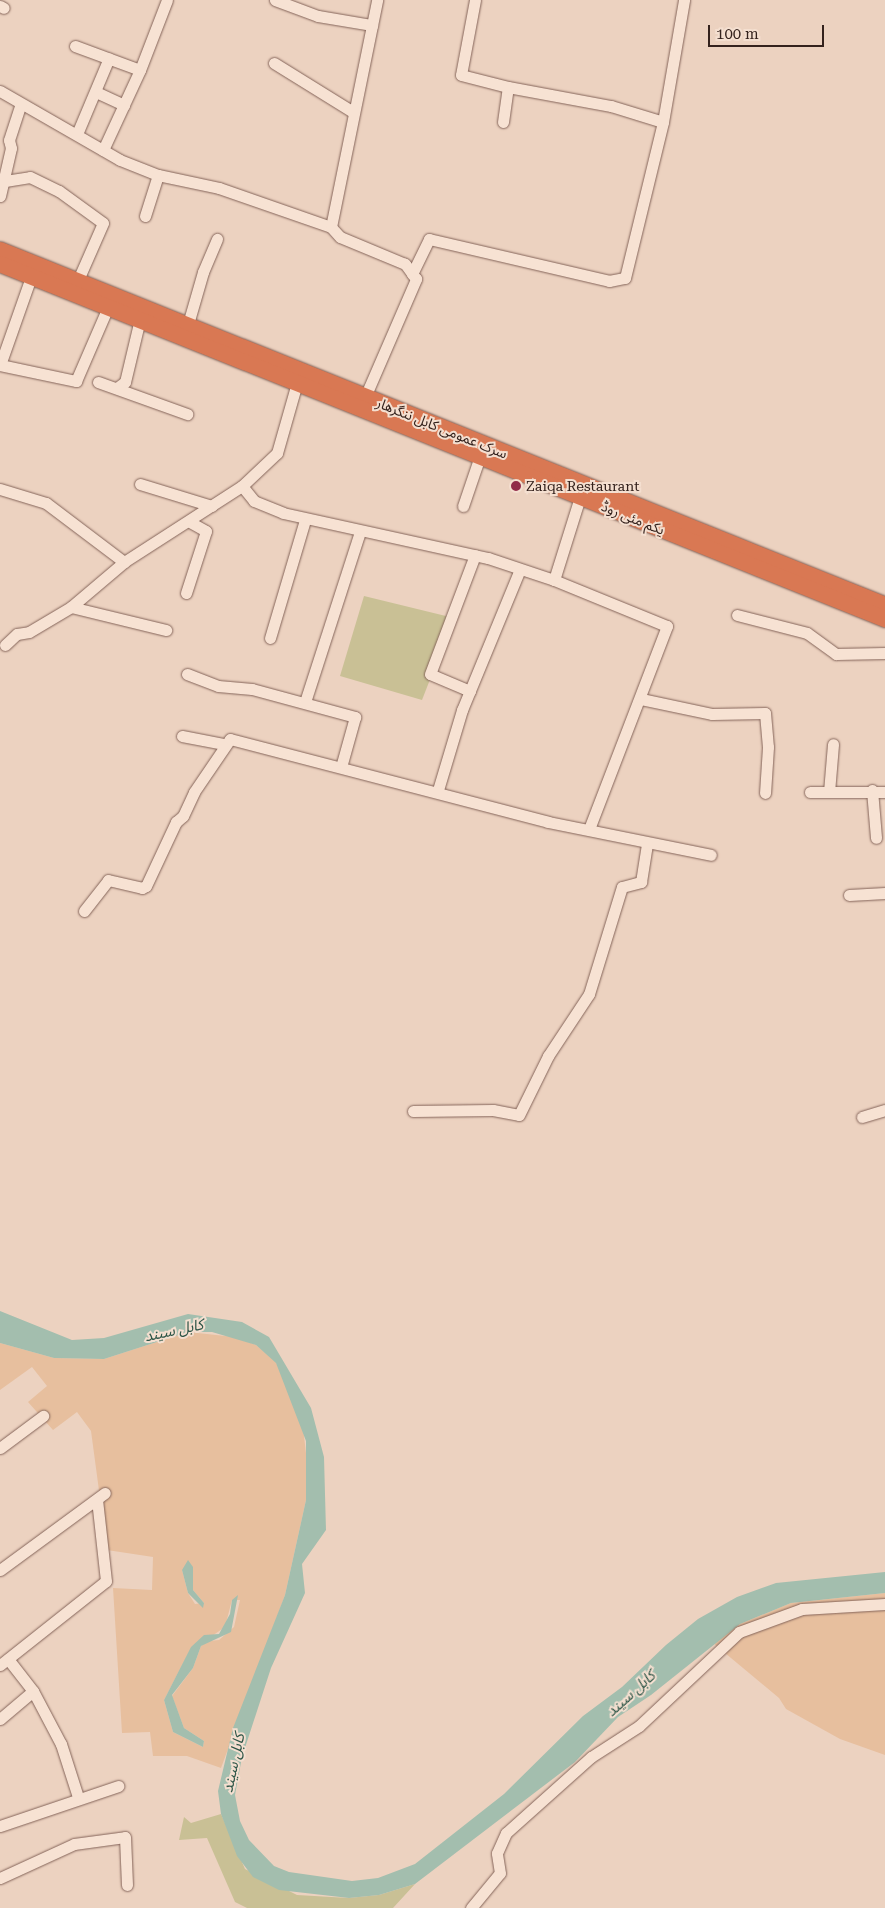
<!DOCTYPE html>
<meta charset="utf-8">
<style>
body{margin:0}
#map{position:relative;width:885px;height:1908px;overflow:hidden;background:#ecd2c0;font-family:"Roboto Serif","Noto Sans Arabic",serif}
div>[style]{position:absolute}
.green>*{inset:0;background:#c9c095}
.sand>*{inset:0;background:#e7bf9e}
.water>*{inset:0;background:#a3beae}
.roads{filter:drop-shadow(0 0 1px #846459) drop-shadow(0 0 1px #846459)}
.minor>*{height:11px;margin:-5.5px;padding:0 5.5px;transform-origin:5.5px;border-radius:5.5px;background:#f7e2d3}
.highway>*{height:16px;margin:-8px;padding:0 8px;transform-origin:8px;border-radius:8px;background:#d97853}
.dots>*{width:14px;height:14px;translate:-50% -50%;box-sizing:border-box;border:2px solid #f4dfd0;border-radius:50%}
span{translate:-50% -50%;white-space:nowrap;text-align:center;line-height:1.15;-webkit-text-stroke:4px #f4dfd0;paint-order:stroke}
.street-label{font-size:14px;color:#34221d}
.poi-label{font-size:14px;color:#34221d}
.left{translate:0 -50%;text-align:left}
.water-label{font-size:15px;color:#2c5446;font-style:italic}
.scale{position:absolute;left:708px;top:25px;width:116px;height:22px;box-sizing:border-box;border:2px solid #34221d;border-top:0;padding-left:6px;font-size:15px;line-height:18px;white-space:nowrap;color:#34221d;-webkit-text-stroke:4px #f4dfd0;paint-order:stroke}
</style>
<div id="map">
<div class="green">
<i style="clip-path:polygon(364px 596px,454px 618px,422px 700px,340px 676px)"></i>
<i style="clip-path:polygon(221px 1814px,245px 1869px,297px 1895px,349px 1898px,379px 1895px,415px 1884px,393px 1908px,247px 1908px,235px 1902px,207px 1838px,179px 1840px,184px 1817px,191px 1823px)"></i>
</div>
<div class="sand">
<i style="clip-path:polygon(evenodd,188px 1332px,235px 1337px,256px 1345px,276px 1362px,303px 1427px,308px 1471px,306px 1500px,285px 1595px,221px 1768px,187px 1756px,153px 1756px,150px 1732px,122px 1733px,113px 1588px,152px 1590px,153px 1557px,107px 1550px,91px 1431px,77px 1412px,53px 1430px,28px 1402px,47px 1386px,32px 1367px,0 1390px,0 1343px,54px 1358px,104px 1359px,188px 1332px,193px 1567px,193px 1590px,204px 1603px,195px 1604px,188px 1593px,182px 1570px,193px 1567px,188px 1332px,232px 1600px,240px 1600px,234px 1627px,219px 1640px,208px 1641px,201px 1646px,193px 1668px,172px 1696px,184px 1728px,204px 1741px,203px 1747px,173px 1732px,164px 1700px,189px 1652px,225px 1627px,232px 1600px)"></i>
<i style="clip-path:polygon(885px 1593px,885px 1755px,840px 1739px,786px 1709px,779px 1698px,713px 1643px,740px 1624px,791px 1603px)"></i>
</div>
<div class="water">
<i style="clip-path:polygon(0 1311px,72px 1340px,104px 1338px,188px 1314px,242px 1322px,269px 1337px,311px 1408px,324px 1457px,326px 1530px,302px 1564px,305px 1593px,271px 1668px,242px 1757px,235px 1795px,240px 1821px,249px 1840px,274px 1866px,289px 1872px,352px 1881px,378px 1878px,415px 1864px,504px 1794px,583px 1716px,622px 1687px,666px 1645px,698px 1619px,737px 1597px,776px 1583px,885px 1572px,885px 1593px,791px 1603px,740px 1624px,651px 1695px,618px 1717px,575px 1762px,415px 1884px,379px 1895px,349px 1898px,279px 1890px,253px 1877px,237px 1856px,221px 1814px,218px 1791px,233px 1728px,285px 1595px,306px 1500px,306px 1441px,276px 1363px,256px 1345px,212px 1332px,188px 1332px,104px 1359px,54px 1358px,0 1343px)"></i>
<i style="clip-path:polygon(188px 1560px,193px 1567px,193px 1590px,204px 1603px,203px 1608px,188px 1593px,182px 1570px)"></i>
<i style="clip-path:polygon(238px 1595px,231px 1632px,201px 1646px,193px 1668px,172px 1695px,184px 1728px,204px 1741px,203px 1747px,173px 1732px,164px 1700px,191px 1647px,204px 1635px,219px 1634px,230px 1614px,232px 1600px)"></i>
</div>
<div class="roads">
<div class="minor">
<i style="left:275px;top:0;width:46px;rotate:20.4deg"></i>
<i style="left:318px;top:16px;width:55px;rotate:9.5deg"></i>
<i style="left:475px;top:0;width:76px;rotate:100.6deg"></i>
<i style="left:461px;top:75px;width:49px;rotate:14.3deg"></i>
<i style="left:508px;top:87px;width:105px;rotate:10.5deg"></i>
<i style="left:611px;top:106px;width:54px;rotate:17.1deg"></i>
<i style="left:0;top:6px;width:4px;rotate:27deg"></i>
<i style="left:75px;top:46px;width:69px;rotate:20.3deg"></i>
<i style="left:274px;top:63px;width:93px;rotate:31.8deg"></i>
<i style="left:0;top:91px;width:138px;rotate:29.9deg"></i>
<i style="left:120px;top:160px;width:41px;rotate:21.5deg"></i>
<i style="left:158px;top:175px;width:62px;rotate:12deg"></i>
<i style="left:219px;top:188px;width:119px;rotate:19.2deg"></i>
<i style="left:96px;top:92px;width:31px;rotate:25deg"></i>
<i style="left:503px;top:122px;width:35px;rotate:-82deg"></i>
<i style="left:77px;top:134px;width:82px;rotate:-67.2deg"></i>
<i style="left:103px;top:150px;width:88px;rotate:-65.2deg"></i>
<i style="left:140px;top:70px;width:75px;rotate:-68.9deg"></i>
<i style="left:5px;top:181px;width:25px;rotate:-9deg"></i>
<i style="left:30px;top:177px;width:32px;rotate:26deg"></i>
<i style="left:59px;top:191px;width:54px;rotate:36deg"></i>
<i style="left:103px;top:223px;width:62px;rotate:113.7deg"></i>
<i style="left:0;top:196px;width:49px;rotate:-77.1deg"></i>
<i style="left:11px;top:148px;width:8px;rotate:-104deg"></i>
<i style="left:9px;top:140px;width:38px;rotate:-72deg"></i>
<i style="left:145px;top:216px;width:43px;rotate:-72.4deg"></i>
<i style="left:412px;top:274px;width:39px;rotate:-64deg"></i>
<i style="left:429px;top:239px;width:185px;rotate:13.1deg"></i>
<i style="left:609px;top:281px;width:16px;rotate:-11deg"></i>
<i style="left:625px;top:278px;width:161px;rotate:-76.3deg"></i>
<i style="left:663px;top:122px;width:124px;rotate:-80.2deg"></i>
<i style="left:31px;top:277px;width:93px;rotate:109.4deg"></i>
<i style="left:0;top:365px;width:78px;rotate:11.9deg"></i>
<i style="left:76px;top:381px;width:81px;rotate:-66.6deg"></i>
<i style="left:188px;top:324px;width:54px;rotate:-73.9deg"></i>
<i style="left:203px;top:272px;width:36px;rotate:-67deg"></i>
<i style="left:98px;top:382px;width:95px;rotate:19.8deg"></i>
<i style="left:117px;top:388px;width:10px;rotate:-37deg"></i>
<i style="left:125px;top:382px;width:65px;rotate:-76.6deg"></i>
<i style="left:365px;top:397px;width:129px;rotate:-66.6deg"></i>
<i style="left:416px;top:279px;width:19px;rotate:-126deg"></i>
<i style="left:405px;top:264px;width:70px;rotate:-157.4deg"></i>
<i style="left:340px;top:237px;width:13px;rotate:-132deg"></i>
<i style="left:331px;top:227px;width:232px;rotate:-78.5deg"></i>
<i style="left:140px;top:484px;width:75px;rotate:17deg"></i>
<i style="left:242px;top:486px;width:19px;rotate:51deg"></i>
<i style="left:254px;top:501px;width:31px;rotate:22deg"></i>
<i style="left:283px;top:513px;width:210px;rotate:12.4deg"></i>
<i style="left:488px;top:558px;width:70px;rotate:18.4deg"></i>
<i style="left:554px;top:580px;width:122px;rotate:22.2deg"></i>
<i style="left:667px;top:626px;width:217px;rotate:111deg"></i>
<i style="left:0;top:489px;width:48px;rotate:16.9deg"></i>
<i style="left:46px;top:503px;width:98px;rotate:37.1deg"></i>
<i style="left:463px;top:506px;width:53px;rotate:-71.2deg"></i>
<i style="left:554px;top:580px;width:87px;rotate:-72.6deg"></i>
<i style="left:186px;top:593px;width:65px;rotate:-72.1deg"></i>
<i style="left:206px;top:531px;width:18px;rotate:-151deg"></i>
<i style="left:71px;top:607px;width:98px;rotate:13.6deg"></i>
<i style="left:737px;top:615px;width:72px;rotate:14.4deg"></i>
<i style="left:807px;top:633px;width:36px;rotate:36deg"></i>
<i style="left:836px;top:654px;width:49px;rotate:-1.2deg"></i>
<i style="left:270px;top:638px;width:123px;rotate:-73.5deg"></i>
<i style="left:5px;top:645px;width:16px;rotate:-43deg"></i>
<i style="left:17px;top:634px;width:12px;rotate:-9deg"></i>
<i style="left:29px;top:632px;width:49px;rotate:-30.8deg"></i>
<i style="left:71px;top:607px;width:70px;rotate:-40.3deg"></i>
<i style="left:124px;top:562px;width:140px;rotate:-32.8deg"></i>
<i style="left:242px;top:486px;width:48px;rotate:-43.3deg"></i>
<i style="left:277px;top:453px;width:73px;rotate:-74.1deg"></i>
<i style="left:187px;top:674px;width:33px;rotate:21deg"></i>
<i style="left:218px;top:686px;width:34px;rotate:5deg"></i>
<i style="left:252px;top:689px;width:107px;rotate:15.2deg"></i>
<i style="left:355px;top:717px;width:52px;rotate:105.6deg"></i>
<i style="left:470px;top:691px;width:43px;rotate:-157deg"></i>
<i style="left:430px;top:674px;width:127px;rotate:-69.3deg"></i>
<i style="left:641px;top:699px;width:73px;rotate:11.9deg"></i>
<i style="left:712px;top:714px;width:53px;rotate:-1.1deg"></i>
<i style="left:765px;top:713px;width:34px;rotate:85deg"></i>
<i style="left:768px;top:747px;width:46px;rotate:93.7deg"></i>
<i style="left:305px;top:702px;width:179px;rotate:-72.1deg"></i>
<i style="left:182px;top:736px;width:43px;rotate:10.8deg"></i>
<i style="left:438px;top:790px;width:84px;rotate:-73.3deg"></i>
<i style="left:462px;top:710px;width:152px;rotate:-67.6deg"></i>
<i style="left:872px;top:790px;width:48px;rotate:85.2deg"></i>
<i style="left:810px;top:792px;width:75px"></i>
<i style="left:829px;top:792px;width:48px;rotate:-85.2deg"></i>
<i style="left:849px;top:895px;width:36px;rotate:-3deg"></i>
<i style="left:84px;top:911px;width:39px;rotate:-52deg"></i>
<i style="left:108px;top:880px;width:35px;rotate:13deg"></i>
<i style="left:142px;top:888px;width:4px;rotate:-27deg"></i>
<i style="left:146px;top:886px;width:71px;rotate:-64.9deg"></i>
<i style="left:176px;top:822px;width:9px;rotate:-41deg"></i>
<i style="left:183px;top:816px;width:26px;rotate:-65deg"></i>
<i style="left:194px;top:792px;width:64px;rotate:-55.8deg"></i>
<i style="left:230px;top:739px;width:329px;rotate:14.6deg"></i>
<i style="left:548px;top:822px;width:166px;rotate:11.4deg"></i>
<i style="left:413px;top:1111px;width:80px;rotate:-0.7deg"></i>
<i style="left:493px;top:1110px;width:26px;rotate:11deg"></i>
<i style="left:519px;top:1115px;width:66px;rotate:-63.8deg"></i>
<i style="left:548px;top:1056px;width:74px;rotate:-56.5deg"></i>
<i style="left:589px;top:994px;width:112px;rotate:-72.9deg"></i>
<i style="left:622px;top:887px;width:20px;rotate:-15deg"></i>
<i style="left:641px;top:882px;width:39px;rotate:-81deg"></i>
<i style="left:862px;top:1117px;width:24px;rotate:-17deg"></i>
<i style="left:0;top:1448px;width:54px;rotate:-36.7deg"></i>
<i style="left:0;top:1570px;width:130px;rotate:-36.3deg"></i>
<i style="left:8px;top:1659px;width:41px;rotate:52deg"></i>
<i style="left:33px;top:1691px;width:60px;rotate:62.2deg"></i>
<i style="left:61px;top:1744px;width:56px;rotate:72.2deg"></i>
<i style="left:0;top:1665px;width:135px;rotate:-38.4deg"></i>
<i style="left:106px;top:1581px;width:82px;rotate:-96.3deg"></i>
<i style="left:0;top:1719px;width:43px;rotate:-40.3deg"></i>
<i style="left:0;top:1826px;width:125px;rotate:-18.7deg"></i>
<i style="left:0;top:1878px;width:81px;rotate:-24.7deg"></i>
<i style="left:74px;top:1844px;width:51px;rotate:-7.8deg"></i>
<i style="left:125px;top:1837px;width:48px;rotate:87.6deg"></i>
<i style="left:471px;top:1908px;width:45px;rotate:-50.4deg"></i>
<i style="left:500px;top:1873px;width:20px;rotate:-99deg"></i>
<i style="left:497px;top:1853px;width:22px;rotate:-66deg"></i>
<i style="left:506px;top:1833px;width:114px;rotate:-41.8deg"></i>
<i style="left:591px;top:1757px;width:57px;rotate:-32.9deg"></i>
<i style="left:639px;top:1726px;width:137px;rotate:-43.2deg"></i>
<i style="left:739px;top:1632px;width:67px;rotate:-20.1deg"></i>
<i style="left:802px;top:1609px;width:83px;rotate:-3.4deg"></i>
</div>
<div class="highway">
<i style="left:0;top:250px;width:954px;rotate:21.86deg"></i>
<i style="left:0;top:264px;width:954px;rotate:21.86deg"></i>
</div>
</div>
<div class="dots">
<i style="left:516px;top:486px;background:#912b49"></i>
</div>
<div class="street-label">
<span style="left:442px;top:428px;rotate:22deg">سرک عمومی کابل ننگرهار</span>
<span style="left:633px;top:518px;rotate:22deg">یکم مئی روڈ</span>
</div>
<div class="poi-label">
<span class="left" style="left:526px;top:486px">Zaiqa Restaurant</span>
</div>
<div class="water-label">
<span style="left:174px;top:1331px;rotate:-12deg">کابل سيند</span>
<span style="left:631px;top:1694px;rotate:-42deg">کابل سيند</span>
<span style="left:234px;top:1763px;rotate:-78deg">کابل سيند</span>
</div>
<div class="scale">100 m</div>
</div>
